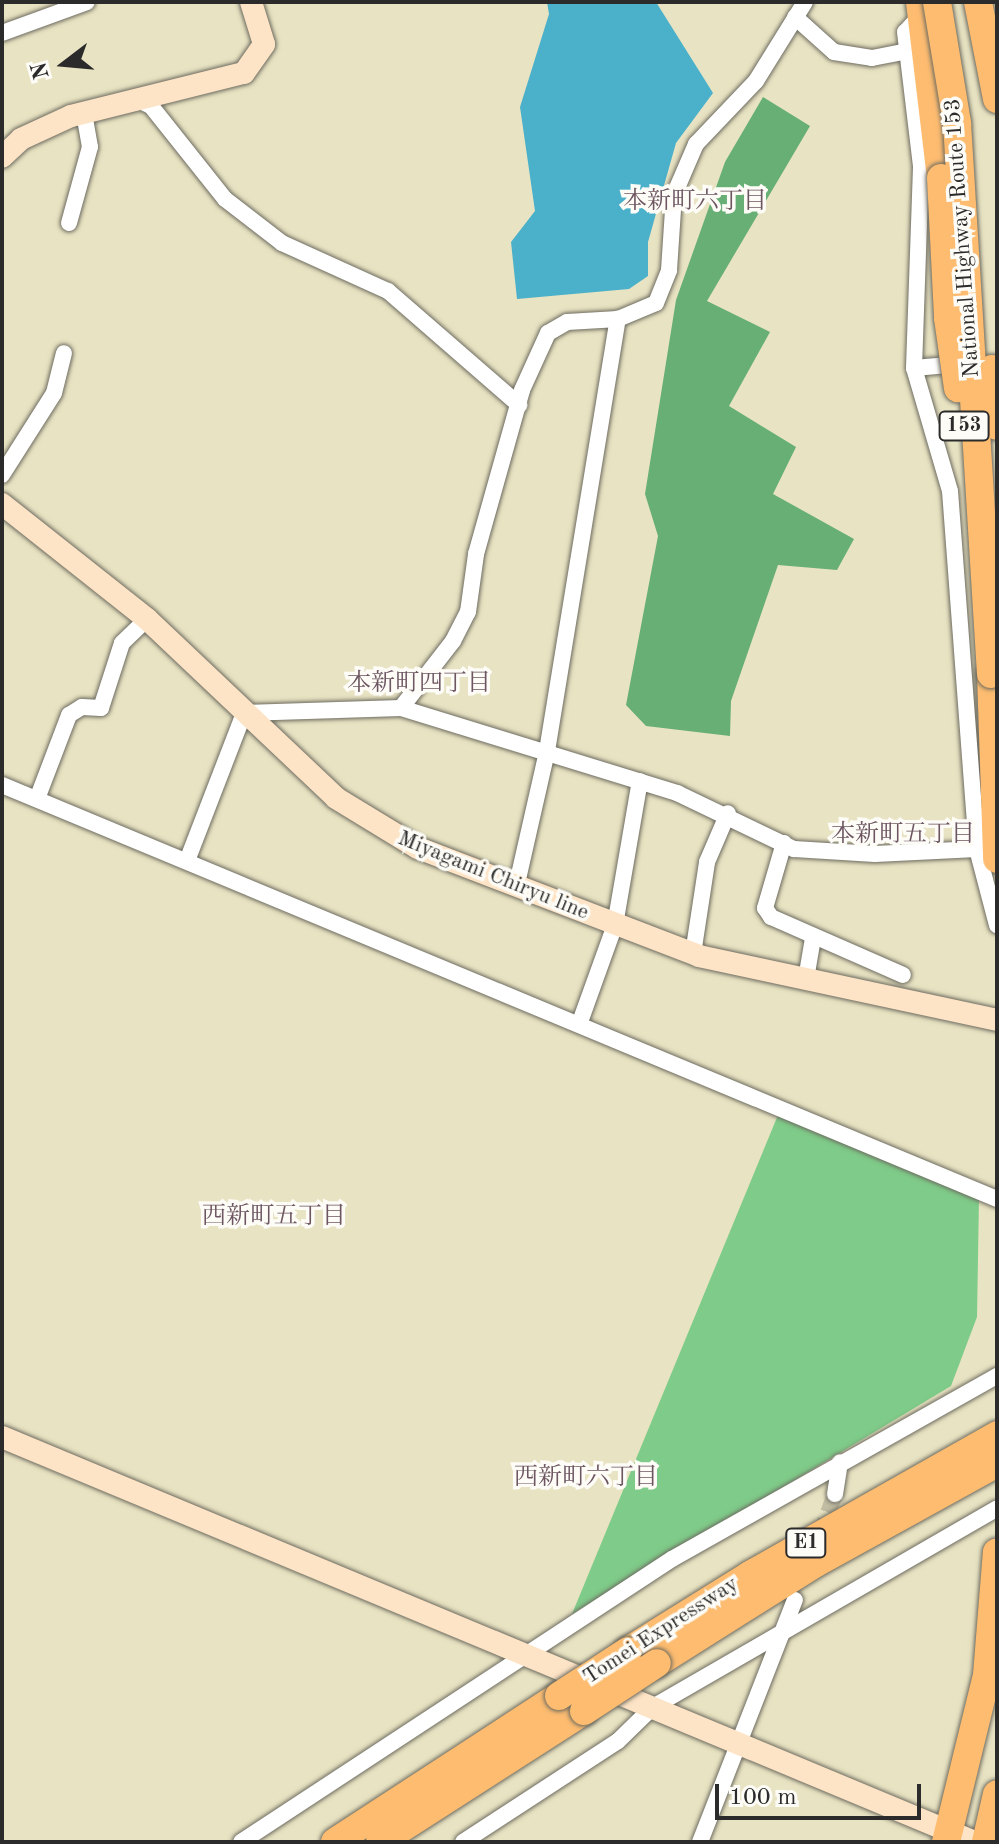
<!DOCTYPE html>
<meta charset="utf-8">
<style>
body{margin:0}
#map{position:relative;width:999px;height:1844px;overflow:hidden;background:#e8e3c2;font-family:"Old Standard TT","Noto Serif JP",serif}
div>[style]{position:absolute}
.green>*{inset:0;background:#7fcb89}
.forest>*{inset:0;background:#67af75}
.water>*{inset:0;background:#4bb0ca}
.street-tunnel>*{height:16px;margin-top:-8px;transform-origin:0;background:repeating-linear-gradient(90deg,#c2bea4 0 16px,transparent 0 24px)}
.roads{filter:drop-shadow(0 0 2px #6d6b60) drop-shadow(0 0 2px #6d6b60)}
.street>*{height:16px;margin:-8px;padding:0 8px;transform-origin:8px;border-radius:8px;background:#fff}
.secondary>*{height:22px;margin:-11px;padding:0 11px;transform-origin:11px;border-radius:11px;background:#fee4c6}
.highway>*{height:28px;margin:-14px;padding:0 14px;transform-origin:14px;border-radius:14px;background:#fdbc70}
.bridges{filter:drop-shadow(0 0 2px #6d6b60) drop-shadow(0 0 2px #6d6b60)}
.highway-bridge>*{height:28px;margin:-14px;padding:0 14px;transform-origin:14px;border-radius:14px;background:#fdbc70}
span{translate:-50% -50%;white-space:nowrap;text-align:center;line-height:1.15;-webkit-text-stroke:7px #fdfcf7;paint-order:stroke}
.shield-label span{padding:2px 6px;background:#fdfcf7;border:2px solid;border-radius:6px;-webkit-text-stroke-width:0}
.shield-label{font-size:20px;color:#2b2b2b;font-weight:700}
.street-label{font-size:22px;color:#2b2b2b}
.neighbourhood-label{font-size:24px;color:#6d5662}
.frame{position:absolute;inset:0;border:4px solid #2b2b2b;pointer-events:none}
.north{position:absolute;left:24px;top:24px;width:80px;height:80px;-webkit-text-stroke:6px #fdfcf7;paint-order:stroke;rotate:254deg;font-size:22px;font-weight:700;line-height:32px;text-align:center;color:#2b2b2b}
.north::after{content:'';display:block;margin:auto;width:28px;height:36px;background:#2b2b2b;clip-path:polygon(50% 0,100% 100%,50% 72%,0 100%)}
.scale{position:absolute;left:715px;top:1784px;width:206px;height:36px;box-sizing:border-box;border:4px solid #2b2b2b;border-top:0;padding-left:10px;font-size:24px;line-height:28px;white-space:nowrap;color:#2b2b2b;-webkit-text-stroke:6px #fdfcf7;paint-order:stroke}
</style>
<div id="map">
<div class="green">
<i style="clip-path:polygon(778px 1115px,979px 1197px,977px 1317px,951px 1386px,572px 1614px)"></i>
</div>
<div class="forest">
<i style="clip-path:polygon(763px 97px,810px 126px,707px 301px,770px 332px,729px 406px,796px 447px,773px 494px,854px 539px,837px 570px,778px 565px,731px 701px,730px 736px,646px 726px,626px 705px,658px 536px,645px 494px,676px 300px,725px 162px)"></i>
</div>
<div class="water">
<i style="clip-path:polygon(547px 2px,656px 2px,713px 93px,676px 143px,648px 242px,648px 276px,629px 289px,517px 299px,511px 242px,535px 211px,520px 107px,549px 14px)"></i>
</div>
<div class="street-tunnel">
<i style="left:820px;top:1535px;width:44px;rotate:-69.9deg"></i>
</div>
<div class="roads">
<div class="street">
<i style="left:923px;top:13px;width:26px;rotate:133deg"></i>
<i style="left:905px;top:32px;width:136px;rotate:83.2deg"></i>
<i style="left:921px;top:167px;width:201px;rotate:92deg"></i>
<i style="left:914px;top:368px;width:128px;rotate:73.7deg"></i>
<i style="left:950px;top:491px;width:359px;rotate:85.7deg"></i>
<i style="left:977px;top:849px;width:79px;rotate:75.3deg"></i>
<i style="left:795px;top:17px;width:52px;rotate:41.9deg"></i>
<i style="left:834px;top:52px;width:38px;rotate:9deg"></i>
<i style="left:872px;top:58px;width:36px;rotate:-11deg"></i>
<i style="left:2px;top:33px;width:90px;rotate:-20deg"></i>
<i style="left:136px;top:99px;width:17px;rotate:25deg"></i>
<i style="left:151px;top:106px;width:119px;rotate:51.5deg"></i>
<i style="left:225px;top:199px;width:72px;rotate:37.7deg"></i>
<i style="left:282px;top:243px;width:116px;rotate:24.4deg"></i>
<i style="left:388px;top:291px;width:174px;rotate:41deg"></i>
<i style="left:69px;top:223px;width:79px;rotate:-74.6deg"></i>
<i style="left:90px;top:147px;width:36px;rotate:-100deg"></i>
<i style="left:914px;top:368px;width:46px;rotate:-5deg"></i>
<i style="left:2px;top:475px;width:97px;rotate:-57.6deg"></i>
<i style="left:54px;top:393px;width:41px;rotate:-76deg"></i>
<i style="left:401px;top:708px;width:85px;rotate:-52.2deg"></i>
<i style="left:453px;top:641px;width:33px;rotate:-63deg"></i>
<i style="left:468px;top:612px;width:59px;rotate:-82.1deg"></i>
<i style="left:476px;top:554px;width:170px;rotate:-74.3deg"></i>
<i style="left:522px;top:390px;width:63px;rotate:-65.5deg"></i>
<i style="left:548px;top:333px;width:22px;rotate:-30deg"></i>
<i style="left:567px;top:322px;width:51px;rotate:-3.4deg"></i>
<i style="left:618px;top:319px;width:41px;rotate:-22.8deg"></i>
<i style="left:656px;top:303px;width:35px;rotate:-68deg"></i>
<i style="left:669px;top:270px;width:75px;rotate:-86.2deg"></i>
<i style="left:674px;top:195px;width:56px;rotate:-66.7deg"></i>
<i style="left:696px;top:144px;width:87px;rotate:-46.4deg"></i>
<i style="left:756px;top:81px;width:93px;rotate:-58.2deg"></i>
<i style="left:2px;top:785px;width:1078px;rotate:22.59deg"></i>
<i style="left:37px;top:799px;width:90px;rotate:-69.1deg"></i>
<i style="left:69px;top:715px;width:15px;rotate:-32deg"></i>
<i style="left:82px;top:707px;width:19px;rotate:3deg"></i>
<i style="left:101px;top:708px;width:68px;rotate:-72.1deg"></i>
<i style="left:122px;top:643px;width:35px;rotate:-44deg"></i>
<i style="left:784px;top:843px;width:68px;rotate:106.3deg"></i>
<i style="left:765px;top:908px;width:11px;rotate:56deg"></i>
<i style="left:771px;top:917px;width:144px;rotate:23.7deg"></i>
<i style="left:187px;top:861px;width:159px;rotate:-68.9deg"></i>
<i style="left:244px;top:713px;width:157px;rotate:-1.8deg"></i>
<i style="left:401px;top:708px;width:289px;rotate:17.1deg"></i>
<i style="left:677px;top:793px;width:130px;rotate:25.6deg"></i>
<i style="left:794px;top:849px;width:81px;rotate:3.5deg"></i>
<i style="left:875px;top:854px;width:102px;rotate:-2.8deg"></i>
<i style="left:516px;top:888px;width:140px;rotate:-77.2deg"></i>
<i style="left:547px;top:751px;width:438px;rotate:-80.7deg"></i>
<i style="left:693px;top:954px;width:93px;rotate:-81.3deg"></i>
<i style="left:707px;top:862px;width:53px;rotate:-66.8deg"></i>
<i style="left:806px;top:979px;width:42px;rotate:-80.3deg"></i>
<i style="left:580px;top:1022px;width:103px;rotate:-70.2deg"></i>
<i style="left:615px;top:925px;width:146px;rotate:-80.2deg"></i>
<i style="left:835px;top:1494px;width:32px;rotate:-81deg"></i>
<i style="left:241px;top:1842px;width:516px;rotate:-33.29deg"></i>
<i style="left:672px;top:1559px;width:373px;rotate:-29.4deg"></i>
<i style="left:463px;top:1842px;width:185px;rotate:-33.1deg"></i>
<i style="left:618px;top:1741px;width:49px;rotate:-44.2deg"></i>
<i style="left:653px;top:1707px;width:397px;rotate:-30deg"></i>
<i style="left:700px;top:1842px;width:260px;rotate:-68.6deg"></i>
</div>
<div class="secondary">
<i style="left:2px;top:157px;width:26px;rotate:-43deg"></i>
<i style="left:21px;top:139px;width:55px;rotate:-24.7deg"></i>
<i style="left:71px;top:116px;width:178px;rotate:-14deg"></i>
<i style="left:244px;top:73px;width:35px;rotate:-55deg"></i>
<i style="left:264px;top:44px;width:44px;rotate:-107.2deg"></i>
<i style="left:2px;top:504px;width:185px;rotate:38.4deg"></i>
<i style="left:147px;top:619px;width:260px;rotate:43.4deg"></i>
<i style="left:336px;top:798px;width:96px;rotate:31.4deg"></i>
<i style="left:418px;top:848px;width:301px;rotate:21deg"></i>
<i style="left:699px;top:956px;width:305px;rotate:12.1deg"></i>
<i style="left:2px;top:1437px;width:1054px;rotate:22.6deg"></i>
</div>
<div class="highway">
<i style="left:920px;top:2px;width:177px;rotate:83.2deg"></i>
<i style="left:978px;top:2px;width:99px;rotate:78.9deg"></i>
<i style="left:991px;top:674px;width:185px;rotate:88.1deg"></i>
<i style="left:628px;top:1651px;width:144px;rotate:-31.9deg"></i>
<i style="left:750px;top:1575px;width:284px;rotate:-29.5deg"></i>
<i style="left:657px;top:1663px;width:188px;rotate:-32.2deg"></i>
<i style="left:816px;top:1563px;width:207px;rotate:-28.9deg"></i>
<i style="left:335px;top:1842px;width:267px;rotate:-33.1deg"></i>
<i style="left:380px;top:1842px;width:242px;rotate:-32.7deg"></i>
<i style="left:946px;top:1842px;width:172px;rotate:-76.2deg"></i>
<i style="left:987px;top:1675px;width:123px;rotate:-85.4deg"></i>
<i style="left:986px;top:1842px;width:49px;rotate:-77.1deg"></i>
</div>
</div>
<div class="bridges">
<div class="highway-bridge">
<i style="left:937px;top:2px;width:123px;rotate:80.6deg"></i>
<i style="left:957px;top:123px;width:552px;rotate:86.47deg"></i>
<i style="left:941px;top:178px;width:140px;rotate:87.1deg"></i>
<i style="left:948px;top:318px;width:71px;rotate:81.9deg"></i>
<i style="left:992px;top:369px;width:57px;rotate:85deg"></i>
<i style="left:559px;top:1696px;width:82px;rotate:-33.1deg"></i>
<i style="left:584px;top:1711px;width:87px;rotate:-33.3deg"></i>
</div>
</div>
<div class="shield-label">
<span style="left:964px;top:426px">153</span>
<span style="left:806px;top:1543px">E1</span>
</div>
<div class="street-label">
<span style="left:963px;top:238px;rotate:-94deg">National Highway Route 153</span>
<span style="left:493px;top:876px;rotate:22deg">Miyagami Chiryu line</span>
<span style="left:661px;top:1631px;rotate:-33deg">Tomei Expressway</span>
</div>
<div class="neighbourhood-label">
<span style="left:695px;top:203px">本新町六丁目</span>
<span style="left:419px;top:685px">本新町四丁目</span>
<span style="left:903px;top:836px">本新町五丁目</span>
<span style="left:274px;top:1218px">西新町五丁目</span>
<span style="left:586px;top:1479px">西新町六丁目</span>
</div>
<div class="frame"></div>
<div class="north">N</div>
<div class="scale">100 m</div>
</div>
